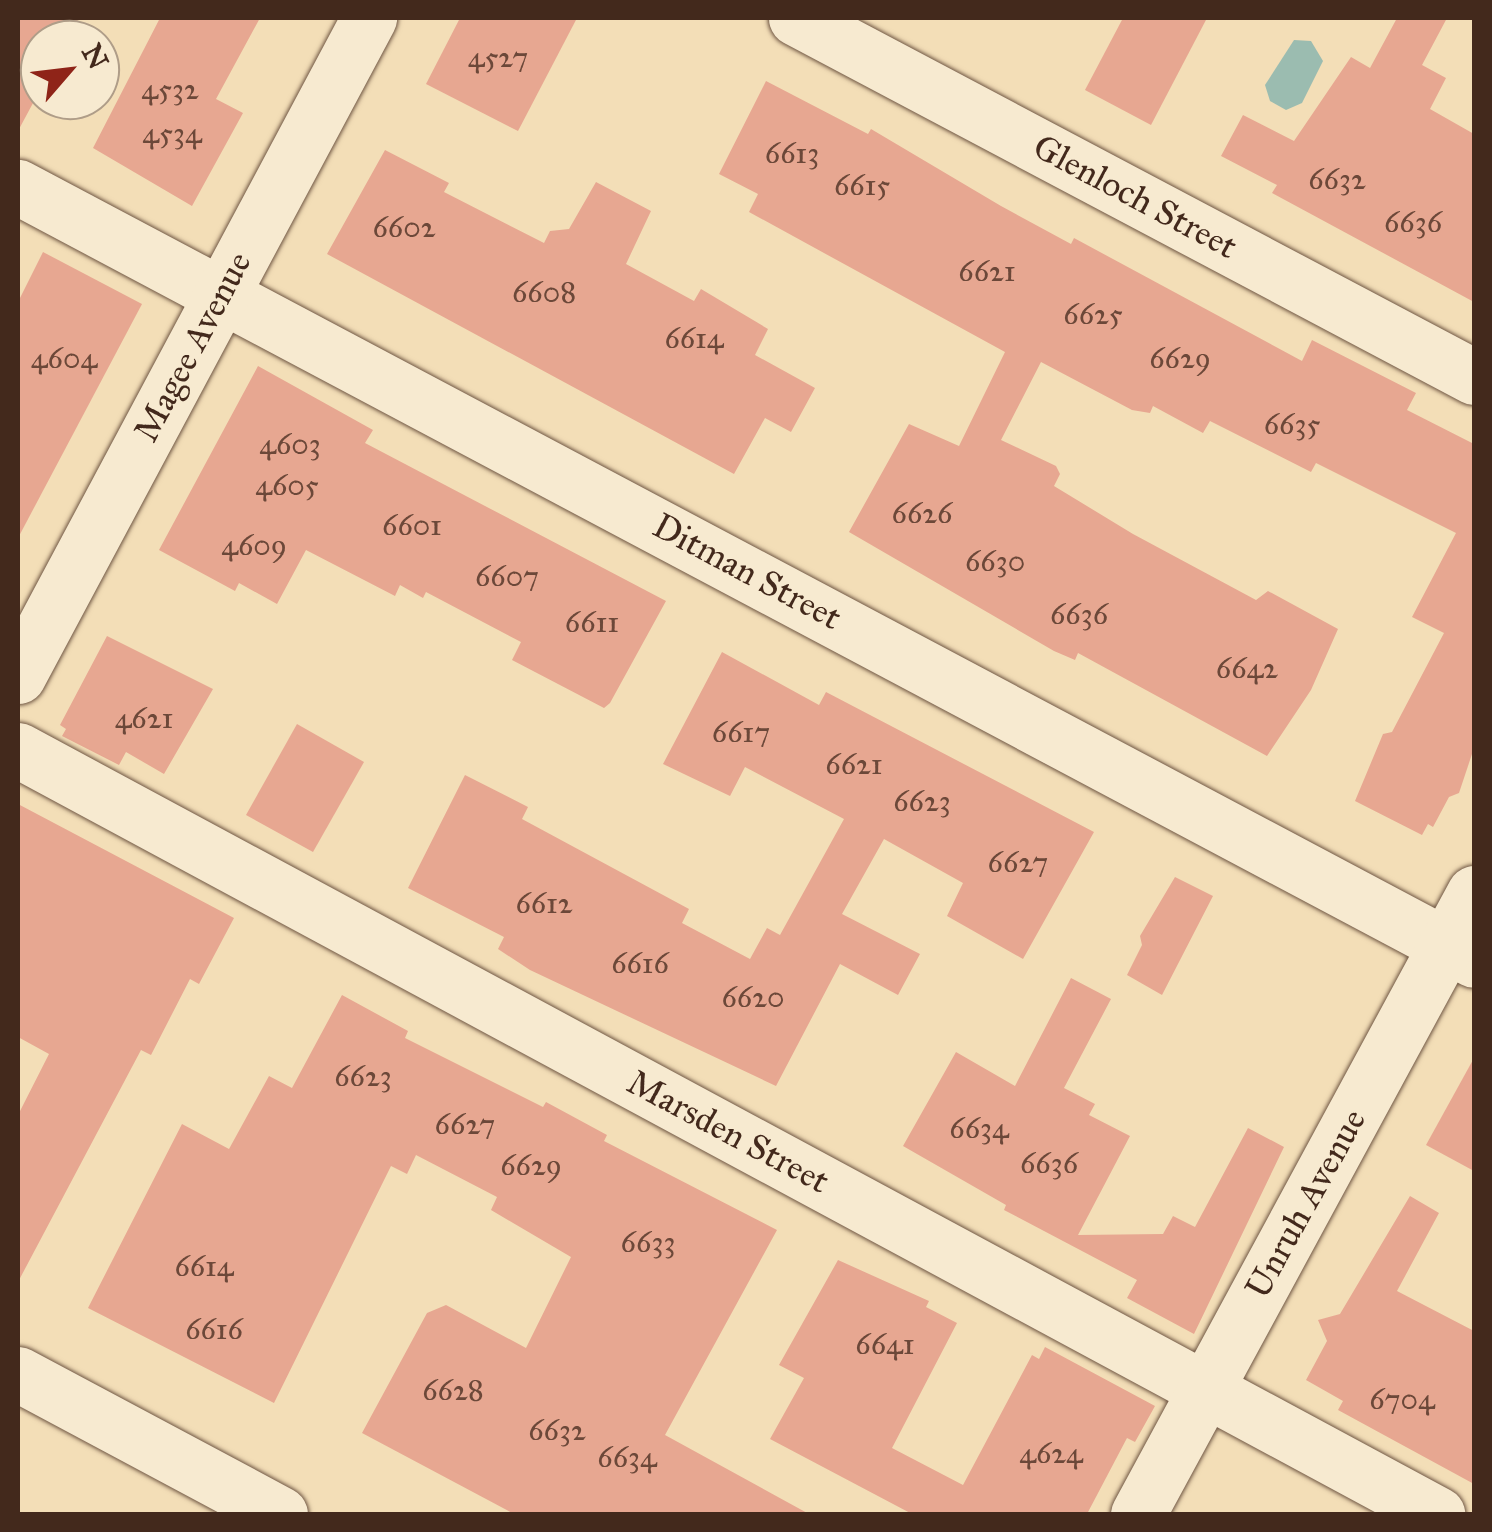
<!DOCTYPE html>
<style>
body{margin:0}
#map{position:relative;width:1492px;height:1532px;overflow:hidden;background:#f3deb7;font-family:"IM FELL Great Primer",serif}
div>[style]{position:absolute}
.water>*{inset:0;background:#9bbcb0}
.building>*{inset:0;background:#e7a791}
.roads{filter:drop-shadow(0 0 2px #6f5643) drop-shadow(0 0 2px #6f5643)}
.minor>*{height:55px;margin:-27.5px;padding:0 27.5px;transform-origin:27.5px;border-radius:27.5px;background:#f7ead0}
.tertiary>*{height:55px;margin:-27.5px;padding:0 27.5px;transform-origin:27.5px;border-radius:27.5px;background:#f7ead0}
span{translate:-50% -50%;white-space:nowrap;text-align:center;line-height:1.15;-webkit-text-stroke:9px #f7ead0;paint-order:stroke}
.number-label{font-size:30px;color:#6c4839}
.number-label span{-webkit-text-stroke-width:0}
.street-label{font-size:35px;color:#43291c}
.frame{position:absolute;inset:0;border:20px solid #43291c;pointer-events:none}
.north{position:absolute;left:20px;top:20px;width:100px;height:100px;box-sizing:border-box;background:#f7ead0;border:2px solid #af9d88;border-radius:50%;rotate:62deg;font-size:28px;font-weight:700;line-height:40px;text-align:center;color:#43291c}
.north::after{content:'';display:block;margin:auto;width:35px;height:45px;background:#8f2418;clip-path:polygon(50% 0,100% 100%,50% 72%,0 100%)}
</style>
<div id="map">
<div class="water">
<i style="clip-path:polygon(1294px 40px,1311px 41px,1323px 61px,1302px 103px,1286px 110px,1270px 101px,1265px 85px)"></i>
</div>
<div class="building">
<i style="clip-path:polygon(18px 18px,79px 18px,67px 40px,40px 40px,40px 90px,18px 131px)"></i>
<i style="clip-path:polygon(160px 18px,260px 18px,216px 99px,243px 113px,192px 206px,93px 148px)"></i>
<i style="clip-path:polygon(460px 18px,577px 18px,518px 131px,426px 84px)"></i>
<i style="clip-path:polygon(1123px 18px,1207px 18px,1151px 125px,1085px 90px)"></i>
<i style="clip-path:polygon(1397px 18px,1447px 18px,1422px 65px,1446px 78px,1430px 109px,1474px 134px,1474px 302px,1272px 193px,1277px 185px,1221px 156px,1243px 115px,1294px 141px,1351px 57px,1370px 68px)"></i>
<i style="clip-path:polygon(766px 81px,868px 134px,871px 129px,1001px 206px,1071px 244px,1074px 238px,1302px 361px,1312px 340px,1416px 393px,1407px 410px,1474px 444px,1474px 748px,1459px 793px,1449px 797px,1433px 827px,1428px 824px,1422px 835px,1355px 801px,1383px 734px,1392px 732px,1444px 633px,1412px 617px,1456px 533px,1316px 463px,1311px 472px,1210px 421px,1203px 433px,1153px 406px,1150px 413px,1132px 410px,1041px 362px,1001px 440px,1056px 466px,1060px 474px,1054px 486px,1133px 534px,1256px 600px,1268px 591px,1338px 629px,1311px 690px,1267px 756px,1078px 653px,1075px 660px,1054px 651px,849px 532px,909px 424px,959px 446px,1005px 352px,749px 212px,758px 194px,719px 174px)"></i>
<i style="clip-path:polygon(385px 150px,449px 183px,444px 192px,544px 243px,550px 231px,569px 229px,596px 182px,651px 211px,626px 264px,694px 301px,701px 289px,768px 329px,755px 355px,815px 388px,791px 432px,765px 418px,734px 474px,327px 254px)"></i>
<i style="clip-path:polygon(43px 252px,142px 304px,18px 538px,18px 302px)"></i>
<i style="clip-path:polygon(258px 366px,373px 430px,365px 443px,666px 601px,610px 703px,604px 708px,512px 660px,521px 642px,426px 592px,423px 598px,400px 585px,395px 596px,306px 550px,277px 604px,239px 583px,235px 591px,159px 550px)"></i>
<i style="clip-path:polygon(107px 636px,213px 689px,164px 774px,126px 752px,119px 765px,62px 736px,66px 729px,60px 725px)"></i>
<i style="clip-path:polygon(722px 652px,819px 705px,826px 692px,1094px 832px,1023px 959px,947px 916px,963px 883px,884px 839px,842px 914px,920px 954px,898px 995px,840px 964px,776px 1086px,530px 970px,498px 949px,504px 937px,408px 888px,465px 775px,528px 807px,522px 819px,689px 909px,682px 923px,750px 959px,767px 928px,780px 935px,844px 819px,745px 767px,730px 796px,663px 764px)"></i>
<i style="clip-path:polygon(297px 724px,364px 762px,313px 852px,246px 815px)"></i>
<i style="clip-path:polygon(18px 804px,234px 918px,199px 984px,190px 979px,151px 1055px,141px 1050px,18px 1282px,18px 1115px,49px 1054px,18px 1037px)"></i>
<i style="clip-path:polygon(1175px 877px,1213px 896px,1162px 995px,1127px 975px,1142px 945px,1140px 936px)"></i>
<i style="clip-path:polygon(1071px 978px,1111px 999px,1064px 1088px,1095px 1104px,1089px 1115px,1130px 1136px,1078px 1235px,1163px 1234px,1173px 1216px,1195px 1227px,1248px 1128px,1284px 1147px,1194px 1334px,1127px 1298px,1137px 1280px,1004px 1210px,1006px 1205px,903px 1146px,956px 1052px,1015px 1086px)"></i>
<i style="clip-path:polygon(342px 995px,408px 1031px,405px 1038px,543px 1107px,546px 1102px,607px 1135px,604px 1141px,777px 1230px,665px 1435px,809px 1514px,514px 1514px,362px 1433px,427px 1313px,446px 1305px,526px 1348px,571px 1257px,491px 1210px,497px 1197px,416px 1155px,407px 1174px,391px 1166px,274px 1403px,88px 1308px,182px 1124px,229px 1149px,269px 1076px,292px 1088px)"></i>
<i style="clip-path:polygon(1474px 1058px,1474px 1171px,1426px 1145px)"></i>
<i style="clip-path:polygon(1410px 1196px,1439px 1213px,1397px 1291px,1474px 1331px,1474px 1484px,1338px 1410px,1343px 1401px,1306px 1380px,1327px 1341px,1318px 1320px,1340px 1314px)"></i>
<i style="clip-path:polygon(838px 1260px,929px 1301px,926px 1307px,957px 1323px,892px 1448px,963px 1485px,1032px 1355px,1039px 1359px,1045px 1347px,1155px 1406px,1135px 1442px,1127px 1438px,1087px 1514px,912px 1514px,770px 1439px,804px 1378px,779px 1365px)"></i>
</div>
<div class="roads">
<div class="minor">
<i style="left:796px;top:18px;width:767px;rotate:27.9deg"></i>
<i style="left:18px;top:187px;width:1648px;rotate:27.96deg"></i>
<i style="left:18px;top:676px;width:746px;rotate:-61.92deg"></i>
<i style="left:18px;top:750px;width:1612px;rotate:28.3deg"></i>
<i style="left:1138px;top:1514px;width:706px;rotate:-61.58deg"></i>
</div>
<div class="tertiary">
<i style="left:18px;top:1374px;width:297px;rotate:28.1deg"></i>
</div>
</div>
<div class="number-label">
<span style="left:498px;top:57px">4527</span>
<span style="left:170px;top:89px">4532</span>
<span style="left:172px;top:133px">4534</span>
<span style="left:792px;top:153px">6613</span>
<span style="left:1337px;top:179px">6632</span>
<span style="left:862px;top:185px">6615</span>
<span style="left:1413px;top:222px">6636</span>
<span style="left:404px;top:227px">6602</span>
<span style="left:987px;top:271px">6621</span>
<span style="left:544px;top:292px">6608</span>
<span style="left:1093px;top:314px">6625</span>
<span style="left:694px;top:338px">6614</span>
<span style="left:64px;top:358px">4604</span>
<span style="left:1180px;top:358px">6629</span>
<span style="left:1292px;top:424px">6635</span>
<span style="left:290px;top:444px">4603</span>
<span style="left:287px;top:485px">4605</span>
<span style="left:922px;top:513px">6626</span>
<span style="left:412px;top:525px">6601</span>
<span style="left:254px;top:545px">4609</span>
<span style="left:995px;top:561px">6630</span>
<span style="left:507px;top:576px">6607</span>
<span style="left:1079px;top:614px">6636</span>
<span style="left:592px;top:622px">6611</span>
<span style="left:1247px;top:668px">6642</span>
<span style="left:144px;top:718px">4621</span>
<span style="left:741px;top:732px">6617</span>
<span style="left:854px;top:764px">6621</span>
<span style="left:922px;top:801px">6623</span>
<span style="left:1018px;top:862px">6627</span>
<span style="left:544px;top:903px">6612</span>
<span style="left:640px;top:963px">6616</span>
<span style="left:753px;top:997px">6620</span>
<span style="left:363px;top:1076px">6623</span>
<span style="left:465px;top:1124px">6627</span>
<span style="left:979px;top:1128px">6634</span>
<span style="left:1049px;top:1163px">6636</span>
<span style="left:531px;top:1165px">6629</span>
<span style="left:648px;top:1242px">6633</span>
<span style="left:204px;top:1266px">6614</span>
<span style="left:214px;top:1329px">6616</span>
<span style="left:885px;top:1344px">6641</span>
<span style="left:453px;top:1390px">6628</span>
<span style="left:1402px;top:1399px">6704</span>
<span style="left:557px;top:1430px">6632</span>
<span style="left:1051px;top:1453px">4624</span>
<span style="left:627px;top:1457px">6634</span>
</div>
<div class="street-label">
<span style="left:1135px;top:197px;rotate:28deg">Glenloch Street</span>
<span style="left:193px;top:347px;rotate:-62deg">Magee Avenue</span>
<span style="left:747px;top:572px;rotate:28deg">Ditman Street</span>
<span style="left:728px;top:1132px;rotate:28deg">Marsden Street</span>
<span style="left:1306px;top:1204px;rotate:-61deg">Unruh Avenue</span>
</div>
<div class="frame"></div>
<div class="north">N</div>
</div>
